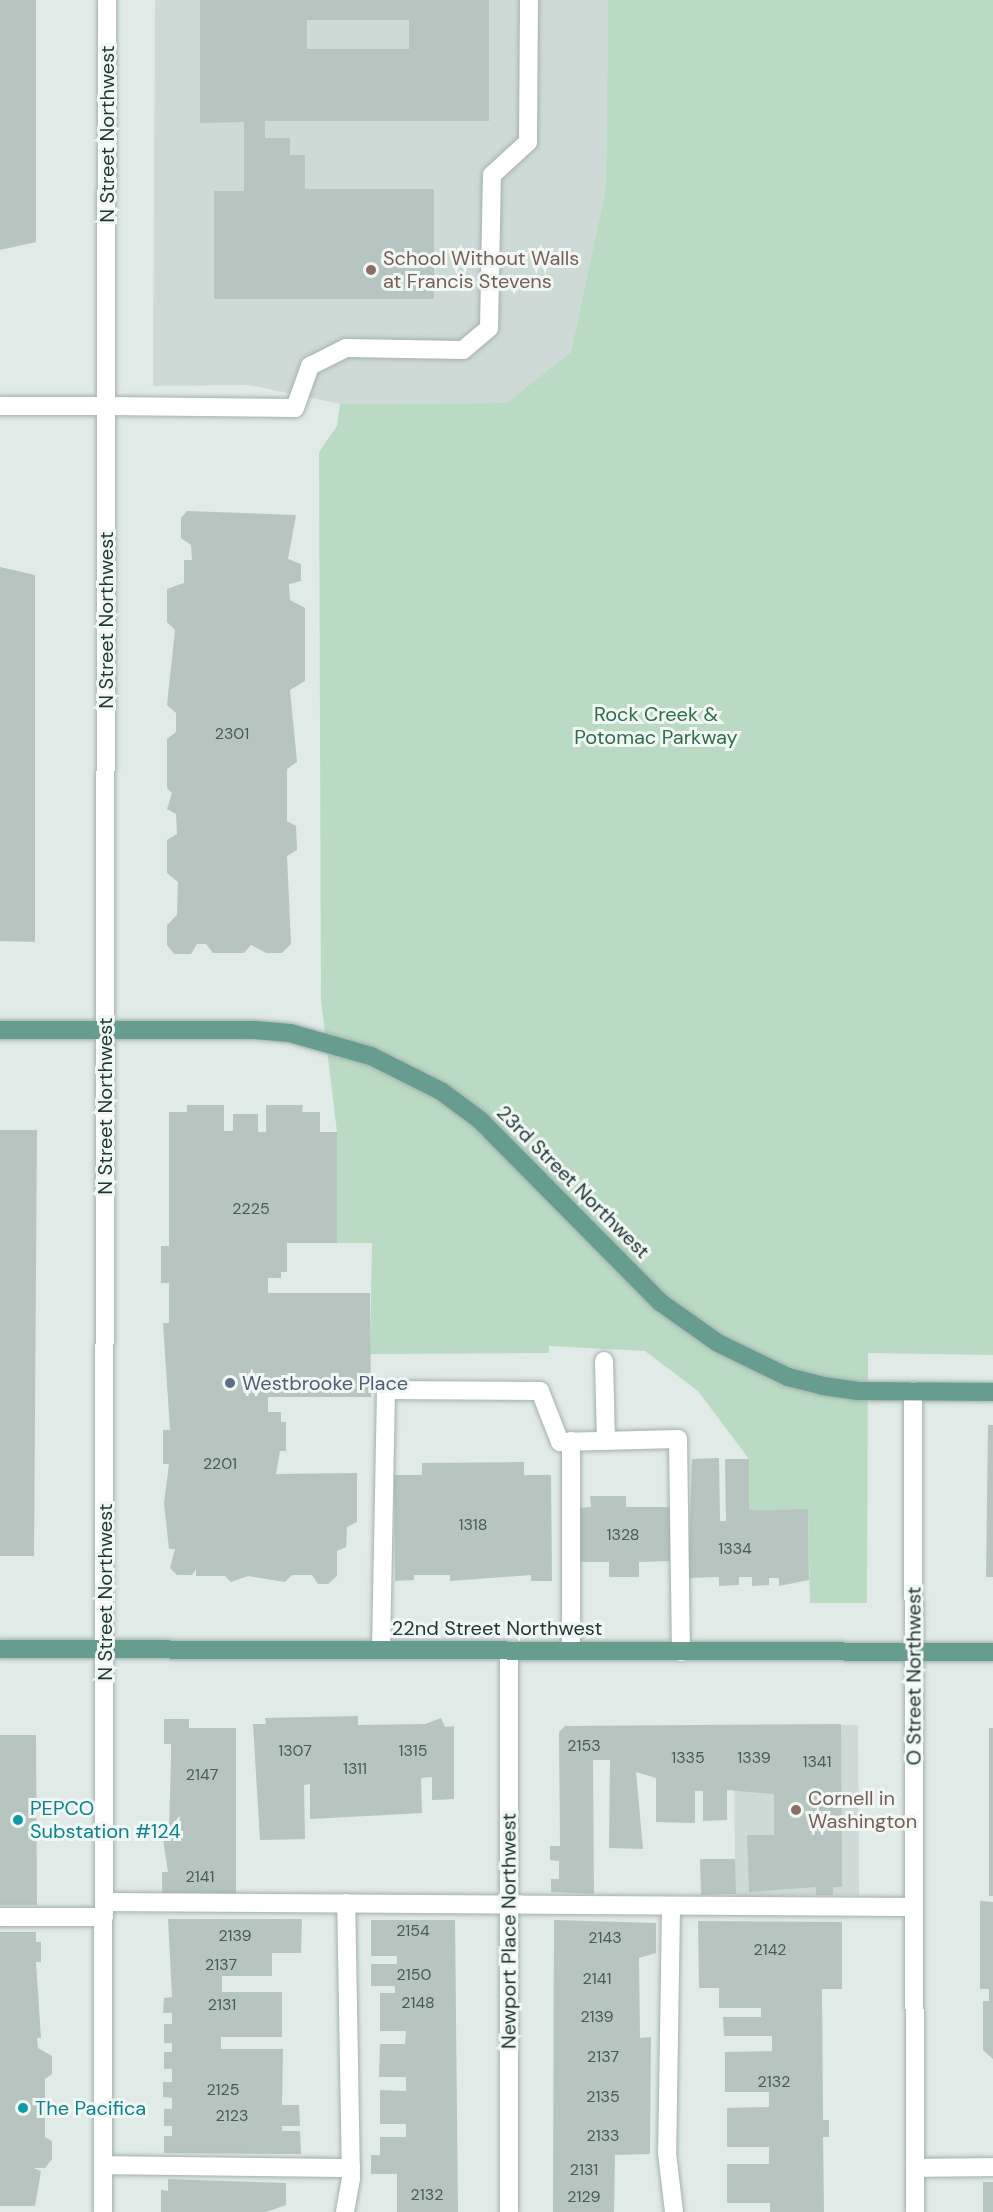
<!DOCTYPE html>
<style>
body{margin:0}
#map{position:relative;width:993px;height:2212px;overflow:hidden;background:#e0eae6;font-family:"DM Sans",sans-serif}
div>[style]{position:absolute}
.built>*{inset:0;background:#cedad5}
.green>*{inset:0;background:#badac3}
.building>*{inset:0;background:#b6c5bf}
.roads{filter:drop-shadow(0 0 2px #a3b1ad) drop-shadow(0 0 2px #a3b1ad)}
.service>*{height:18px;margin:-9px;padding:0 9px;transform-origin:9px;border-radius:9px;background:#fff}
.minor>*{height:18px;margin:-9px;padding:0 9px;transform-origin:9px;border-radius:9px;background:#fff}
.primary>*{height:18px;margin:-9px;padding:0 9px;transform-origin:9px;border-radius:9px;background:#679d8f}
.dots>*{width:16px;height:16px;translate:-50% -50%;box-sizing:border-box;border:3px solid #f0f7f4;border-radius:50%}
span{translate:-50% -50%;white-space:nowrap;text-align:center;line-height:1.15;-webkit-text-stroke:6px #f0f7f4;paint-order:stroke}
.number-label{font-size:16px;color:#475c56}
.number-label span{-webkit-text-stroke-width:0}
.street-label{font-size:20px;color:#223933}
.education-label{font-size:20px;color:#785e54}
.left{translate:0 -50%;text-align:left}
.park-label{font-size:20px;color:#2e6e47}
.service-label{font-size:20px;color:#4e5e75}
.culture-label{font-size:20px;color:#0d838f}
</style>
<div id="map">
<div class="built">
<i style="clip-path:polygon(155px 0,608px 0,606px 187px,571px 352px,506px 403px,340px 404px,249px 385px,153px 386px)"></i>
<i style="clip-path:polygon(734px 1725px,858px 1725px,859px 1895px,735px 1896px)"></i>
</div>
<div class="green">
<i style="clip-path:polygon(608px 0,993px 0,993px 1355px,868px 1353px,867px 1603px,810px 1603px,808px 1509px,749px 1510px,749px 1459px,698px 1391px,645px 1351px,549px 1346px,549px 1353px,370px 1354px,372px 1243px,337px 1243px,337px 1132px,321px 1000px,319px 452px,337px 426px,340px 404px,506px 403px,571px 352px,606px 187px)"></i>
</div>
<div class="building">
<i style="clip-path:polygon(0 0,36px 0,36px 242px,0 250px)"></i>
<i style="clip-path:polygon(evenodd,200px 0,489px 0,489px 121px,265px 121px,265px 138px,290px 138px,290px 155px,305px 155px,305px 189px,434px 189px,434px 299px,214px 299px,214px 191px,244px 191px,244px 122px,200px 123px,200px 0,307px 20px,409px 20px,409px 49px,307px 49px,307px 20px)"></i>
<i style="clip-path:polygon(187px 511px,296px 515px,288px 559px,301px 564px,301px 581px,289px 584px,290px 600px,305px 608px,305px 681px,290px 690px,297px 762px,287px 769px,287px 821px,296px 826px,297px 850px,287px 856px,291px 944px,282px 953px,266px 953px,251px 945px,244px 953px,213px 953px,206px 944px,197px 944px,191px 954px,174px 954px,167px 945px,167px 925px,177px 915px,178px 882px,167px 873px,167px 840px,177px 834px,176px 814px,167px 809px,172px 793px,167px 788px,167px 739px,176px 732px,176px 713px,167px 705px,175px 630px,167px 622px,167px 589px,184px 583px,184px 560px,192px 560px,191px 545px,181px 538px,181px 518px)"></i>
<i style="clip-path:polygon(0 567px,35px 575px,35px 942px,0 941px)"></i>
<i style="clip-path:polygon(187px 1105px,224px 1105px,224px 1131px,233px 1131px,233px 1114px,258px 1114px,258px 1132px,266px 1132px,266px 1105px,303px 1105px,302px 1112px,320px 1112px,320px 1132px,337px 1132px,337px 1243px,287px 1243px,287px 1272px,281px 1272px,281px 1278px,268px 1278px,268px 1293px,370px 1293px,371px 1397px,268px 1397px,268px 1412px,281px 1412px,281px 1422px,286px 1422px,286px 1451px,280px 1451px,276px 1474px,357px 1473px,357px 1522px,347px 1527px,346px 1547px,337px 1551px,337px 1576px,328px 1584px,318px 1584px,312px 1575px,292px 1575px,285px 1582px,248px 1576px,231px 1582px,225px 1576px,196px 1576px,196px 1569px,192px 1575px,177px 1575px,170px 1568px,175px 1549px,169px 1549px,164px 1503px,169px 1464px,163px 1464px,163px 1430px,170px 1430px,163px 1323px,169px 1323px,169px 1283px,161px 1283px,161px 1246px,169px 1246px,169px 1112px,187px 1112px)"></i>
<i style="clip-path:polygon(0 1130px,37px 1130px,34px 1556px,0 1556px)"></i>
<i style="clip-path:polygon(988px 1425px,993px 1425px,993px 1577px,986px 1577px)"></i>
<i style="clip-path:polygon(719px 1458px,720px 1521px,726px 1521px,725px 1459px,749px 1459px,749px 1510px,808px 1509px,809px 1580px,779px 1586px,779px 1578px,769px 1578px,769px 1585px,752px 1586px,752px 1577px,739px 1577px,739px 1585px,719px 1586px,719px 1577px,688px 1578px,692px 1459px)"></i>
<i style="clip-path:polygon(524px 1462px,524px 1475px,551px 1475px,552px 1581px,531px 1581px,531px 1575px,450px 1581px,450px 1575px,414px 1575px,414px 1580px,395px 1581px,394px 1475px,422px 1475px,422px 1463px)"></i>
<i style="clip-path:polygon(590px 1496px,626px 1496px,626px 1507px,670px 1507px,670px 1561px,639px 1562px,639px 1577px,609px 1577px,609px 1562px,578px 1562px,577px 1508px,591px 1507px)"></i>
<i style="clip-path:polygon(358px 1716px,358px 1725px,425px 1724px,441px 1718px,445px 1727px,454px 1726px,454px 1799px,432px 1800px,432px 1777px,421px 1778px,422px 1813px,310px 1819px,310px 1784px,304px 1785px,305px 1839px,260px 1840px,253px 1724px,266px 1724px,265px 1718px)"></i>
<i style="clip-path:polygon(164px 1719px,189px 1719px,189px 1728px,236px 1728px,236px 1894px,162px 1893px,162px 1872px,168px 1872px,162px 1833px,169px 1831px,171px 1758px,171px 1744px,164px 1744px)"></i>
<i style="clip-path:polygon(841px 1724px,842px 1887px,833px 1887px,833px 1895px,816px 1895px,816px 1887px,749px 1892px,747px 1835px,774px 1835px,774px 1794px,727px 1790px,727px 1820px,703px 1821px,703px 1791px,695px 1791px,695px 1823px,656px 1822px,656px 1778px,636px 1772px,643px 1849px,609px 1848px,610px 1760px,593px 1760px,594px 1894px,551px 1892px,551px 1879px,559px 1879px,559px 1861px,550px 1860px,550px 1846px,560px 1846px,559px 1732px,565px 1726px)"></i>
<i style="clip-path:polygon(989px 1728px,993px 1728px,993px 1896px,989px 1896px)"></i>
<i style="clip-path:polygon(0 1735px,36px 1735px,37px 1905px,0 1905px)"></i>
<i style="clip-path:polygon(700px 1859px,735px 1859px,736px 1894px,701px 1895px)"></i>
<i style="clip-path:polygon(980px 1901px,993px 1902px,993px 2059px,983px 2050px,983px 2001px,989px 2001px,989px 1989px,980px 1989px)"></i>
<i style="clip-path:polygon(168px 1919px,302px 1919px,301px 1953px,272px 1953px,272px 1976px,222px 1976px,222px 1992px,282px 1992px,282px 2037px,221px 2037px,221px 2049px,283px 2049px,282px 2105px,299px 2105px,300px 2126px,282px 2126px,282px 2131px,300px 2131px,301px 2154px,164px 2153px,164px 2136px,172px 2136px,172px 2126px,164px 2126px,164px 2109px,172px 2109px,172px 2098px,163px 2097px,163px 2082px,172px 2082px,172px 2069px,164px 2069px,164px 2052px,172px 2052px,172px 2043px,164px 2043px,164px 2024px,172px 2024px,172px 2013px,163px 2013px,164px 1998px,172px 1997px)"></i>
<i style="clip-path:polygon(371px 1920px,455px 1920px,458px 2212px,397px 2212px,397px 2174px,371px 2174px,371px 2155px,380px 2155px,380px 2137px,406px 2137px,406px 2124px,380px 2124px,380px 2090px,406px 2091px,406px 2077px,379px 2077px,380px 2044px,405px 2044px,406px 2031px,380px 2031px,380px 1993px,395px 1993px,395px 1986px,371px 1986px,371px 1964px,397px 1964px,397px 1956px,371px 1956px)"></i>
<i style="clip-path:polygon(554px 1920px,656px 1923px,656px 1953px,639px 1958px,640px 2038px,651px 2037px,650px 2154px,615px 2155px,614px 2212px,553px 2212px)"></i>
<i style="clip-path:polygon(698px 1921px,842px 1922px,842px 1989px,822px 1989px,823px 2120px,829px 2120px,829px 2137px,823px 2137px,824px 2212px,770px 2212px,770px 2203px,727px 2203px,727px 2164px,769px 2164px,769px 2147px,727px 2147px,727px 2108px,769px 2107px,769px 2092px,725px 2092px,725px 2052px,772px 2051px,772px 2036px,724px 2036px,723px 2017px,761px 2017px,761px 2008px,719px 2008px,719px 1988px,699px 1988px)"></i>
<i style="clip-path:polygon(0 1932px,36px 1932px,36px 1942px,41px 1942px,41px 1962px,36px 1962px,41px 2038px,37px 2038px,38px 2048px,52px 2056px,52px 2074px,45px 2079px,45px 2137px,52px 2141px,52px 2159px,45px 2168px,33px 2168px,41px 2171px,35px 2206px,0 2206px)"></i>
<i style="clip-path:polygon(168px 2179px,286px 2183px,286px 2205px,266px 2212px,161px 2212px,161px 2190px,168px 2191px)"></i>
<i style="clip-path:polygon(983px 2182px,993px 2182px,993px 2212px,983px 2212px)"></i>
</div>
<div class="roads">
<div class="service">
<i style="left:107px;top:406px;width:188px;rotate:0.6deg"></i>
<i style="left:295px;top:408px;width:45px;rotate:-70.3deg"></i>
<i style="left:310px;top:366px;width:40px;rotate:-26.6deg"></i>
<i style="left:346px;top:348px;width:117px;rotate:1deg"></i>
<i style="left:463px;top:350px;width:34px;rotate:-40deg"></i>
<i style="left:489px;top:328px;width:153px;rotate:-88.9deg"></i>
<i style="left:492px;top:175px;width:49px;rotate:-42.5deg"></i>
<i style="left:528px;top:142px;width:142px;rotate:-89.6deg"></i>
<i style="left:604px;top:1361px;width:80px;rotate:88.6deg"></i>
<i style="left:571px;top:1441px;width:209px;rotate:90deg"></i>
<i style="left:381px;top:1650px;width:260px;rotate:-88.9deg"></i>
<i style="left:386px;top:1390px;width:154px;rotate:0.4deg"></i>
<i style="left:540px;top:1391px;width:55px;rotate:68.6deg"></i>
<i style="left:560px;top:1442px;width:118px;rotate:-1.5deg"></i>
<i style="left:678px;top:1439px;width:213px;rotate:89.2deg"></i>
<i style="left:104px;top:1902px;width:810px;rotate:0.35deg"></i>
<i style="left:671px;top:1908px;width:245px;rotate:90.9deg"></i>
<i style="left:667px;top:2153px;width:59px;rotate:83.2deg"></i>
<i style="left:0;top:1917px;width:104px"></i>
<i style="left:103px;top:2165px;width:248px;rotate:0.7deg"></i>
<i style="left:915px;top:2168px;width:78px;rotate:-0.7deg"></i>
<i style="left:345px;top:2212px;width:34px;rotate:-80deg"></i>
<i style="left:351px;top:2179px;width:276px;rotate:-91deg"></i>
</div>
<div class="minor">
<i style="left:0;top:406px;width:107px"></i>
<i style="left:913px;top:1391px;width:821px;rotate:89.86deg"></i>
<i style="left:509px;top:1651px;width:561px;rotate:90deg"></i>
<i style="left:103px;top:2212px;width:2212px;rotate:-89.9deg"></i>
</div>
<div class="primary">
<i style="left:0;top:1030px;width:255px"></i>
<i style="left:255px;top:1030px;width:35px;rotate:5deg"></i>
<i style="left:290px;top:1033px;width:84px;rotate:15.9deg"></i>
<i style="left:371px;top:1056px;width:78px;rotate:26.6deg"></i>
<i style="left:441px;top:1091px;width:49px;rotate:36.6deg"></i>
<i style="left:480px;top:1120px;width:256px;rotate:45.3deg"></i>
<i style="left:660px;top:1302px;width:71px;rotate:35.3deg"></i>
<i style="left:718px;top:1343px;width:78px;rotate:25.9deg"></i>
<i style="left:788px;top:1377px;width:36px;rotate:14deg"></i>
<i style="left:823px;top:1386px;width:34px;rotate:8deg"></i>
<i style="left:857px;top:1391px;width:136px;rotate:0.4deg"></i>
<i style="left:0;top:1649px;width:993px;rotate:0.17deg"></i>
</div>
</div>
<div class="dots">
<i style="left:371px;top:270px;background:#8d6e63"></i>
<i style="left:230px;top:1383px;background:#5c6f8a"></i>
<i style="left:796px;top:1810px;background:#8d6e63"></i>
<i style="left:18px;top:1820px;background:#0f9aa8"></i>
<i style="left:23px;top:2108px;background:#0f9aa8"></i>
</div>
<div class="number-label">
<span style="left:232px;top:734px">2301</span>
<span style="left:251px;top:1209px">2225</span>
<span style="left:220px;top:1464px">2201</span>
<span style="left:473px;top:1525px">1318</span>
<span style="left:623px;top:1535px">1328</span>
<span style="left:735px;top:1549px">1334</span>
<span style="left:584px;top:1746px">2153</span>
<span style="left:295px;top:1751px">1307</span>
<span style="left:413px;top:1751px">1315</span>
<span style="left:688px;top:1758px">1335</span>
<span style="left:754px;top:1758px">1339</span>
<span style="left:817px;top:1762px">1341</span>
<span style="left:355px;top:1769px">1311</span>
<span style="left:202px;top:1775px">2147</span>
<span style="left:200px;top:1877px">2141</span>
<span style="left:413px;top:1931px">2154</span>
<span style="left:235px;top:1936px">2139</span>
<span style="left:605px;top:1938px">2143</span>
<span style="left:770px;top:1950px">2142</span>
<span style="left:221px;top:1965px">2137</span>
<span style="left:414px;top:1975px">2150</span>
<span style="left:597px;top:1979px">2141</span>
<span style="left:418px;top:2003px">2148</span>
<span style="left:222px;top:2005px">2131</span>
<span style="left:597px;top:2017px">2139</span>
<span style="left:603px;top:2057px">2137</span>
<span style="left:774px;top:2082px">2132</span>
<span style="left:223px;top:2090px">2125</span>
<span style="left:603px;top:2097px">2135</span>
<span style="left:232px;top:2116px">2123</span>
<span style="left:603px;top:2136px">2133</span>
<span style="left:584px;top:2170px">2131</span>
<span style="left:427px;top:2195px">2132</span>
<span style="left:584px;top:2197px">2129</span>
</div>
<div class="street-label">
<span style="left:107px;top:134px;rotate:-90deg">N Street Northwest</span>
<span style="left:106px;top:620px;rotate:-90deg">N Street Northwest</span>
<span style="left:105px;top:1106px;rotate:-90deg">N Street Northwest</span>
<span style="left:573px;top:1182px;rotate:45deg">23rd Street Northwest</span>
<span style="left:105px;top:1592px;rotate:-90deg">N Street Northwest</span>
<span style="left:497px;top:1628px">22nd Street Northwest</span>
<span style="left:914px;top:1676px;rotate:-90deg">O Street Northwest</span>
<span style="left:509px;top:1931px;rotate:-90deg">Newport Place Northwest</span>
</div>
<div class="education-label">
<span class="left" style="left:383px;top:270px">School Without Walls<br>at Francis Stevens</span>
<span class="left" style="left:808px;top:1810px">Cornell in<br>Washington</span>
</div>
<div class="park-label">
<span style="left:656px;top:726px">Rock Creek &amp;<br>Potomac Parkway</span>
</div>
<div class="service-label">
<span class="left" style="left:242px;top:1383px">Westbrooke Place</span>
</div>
<div class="culture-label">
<span class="left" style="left:30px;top:1820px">PEPCO<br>Substation #124</span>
<span class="left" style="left:35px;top:2108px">The Pacifica</span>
</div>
</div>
